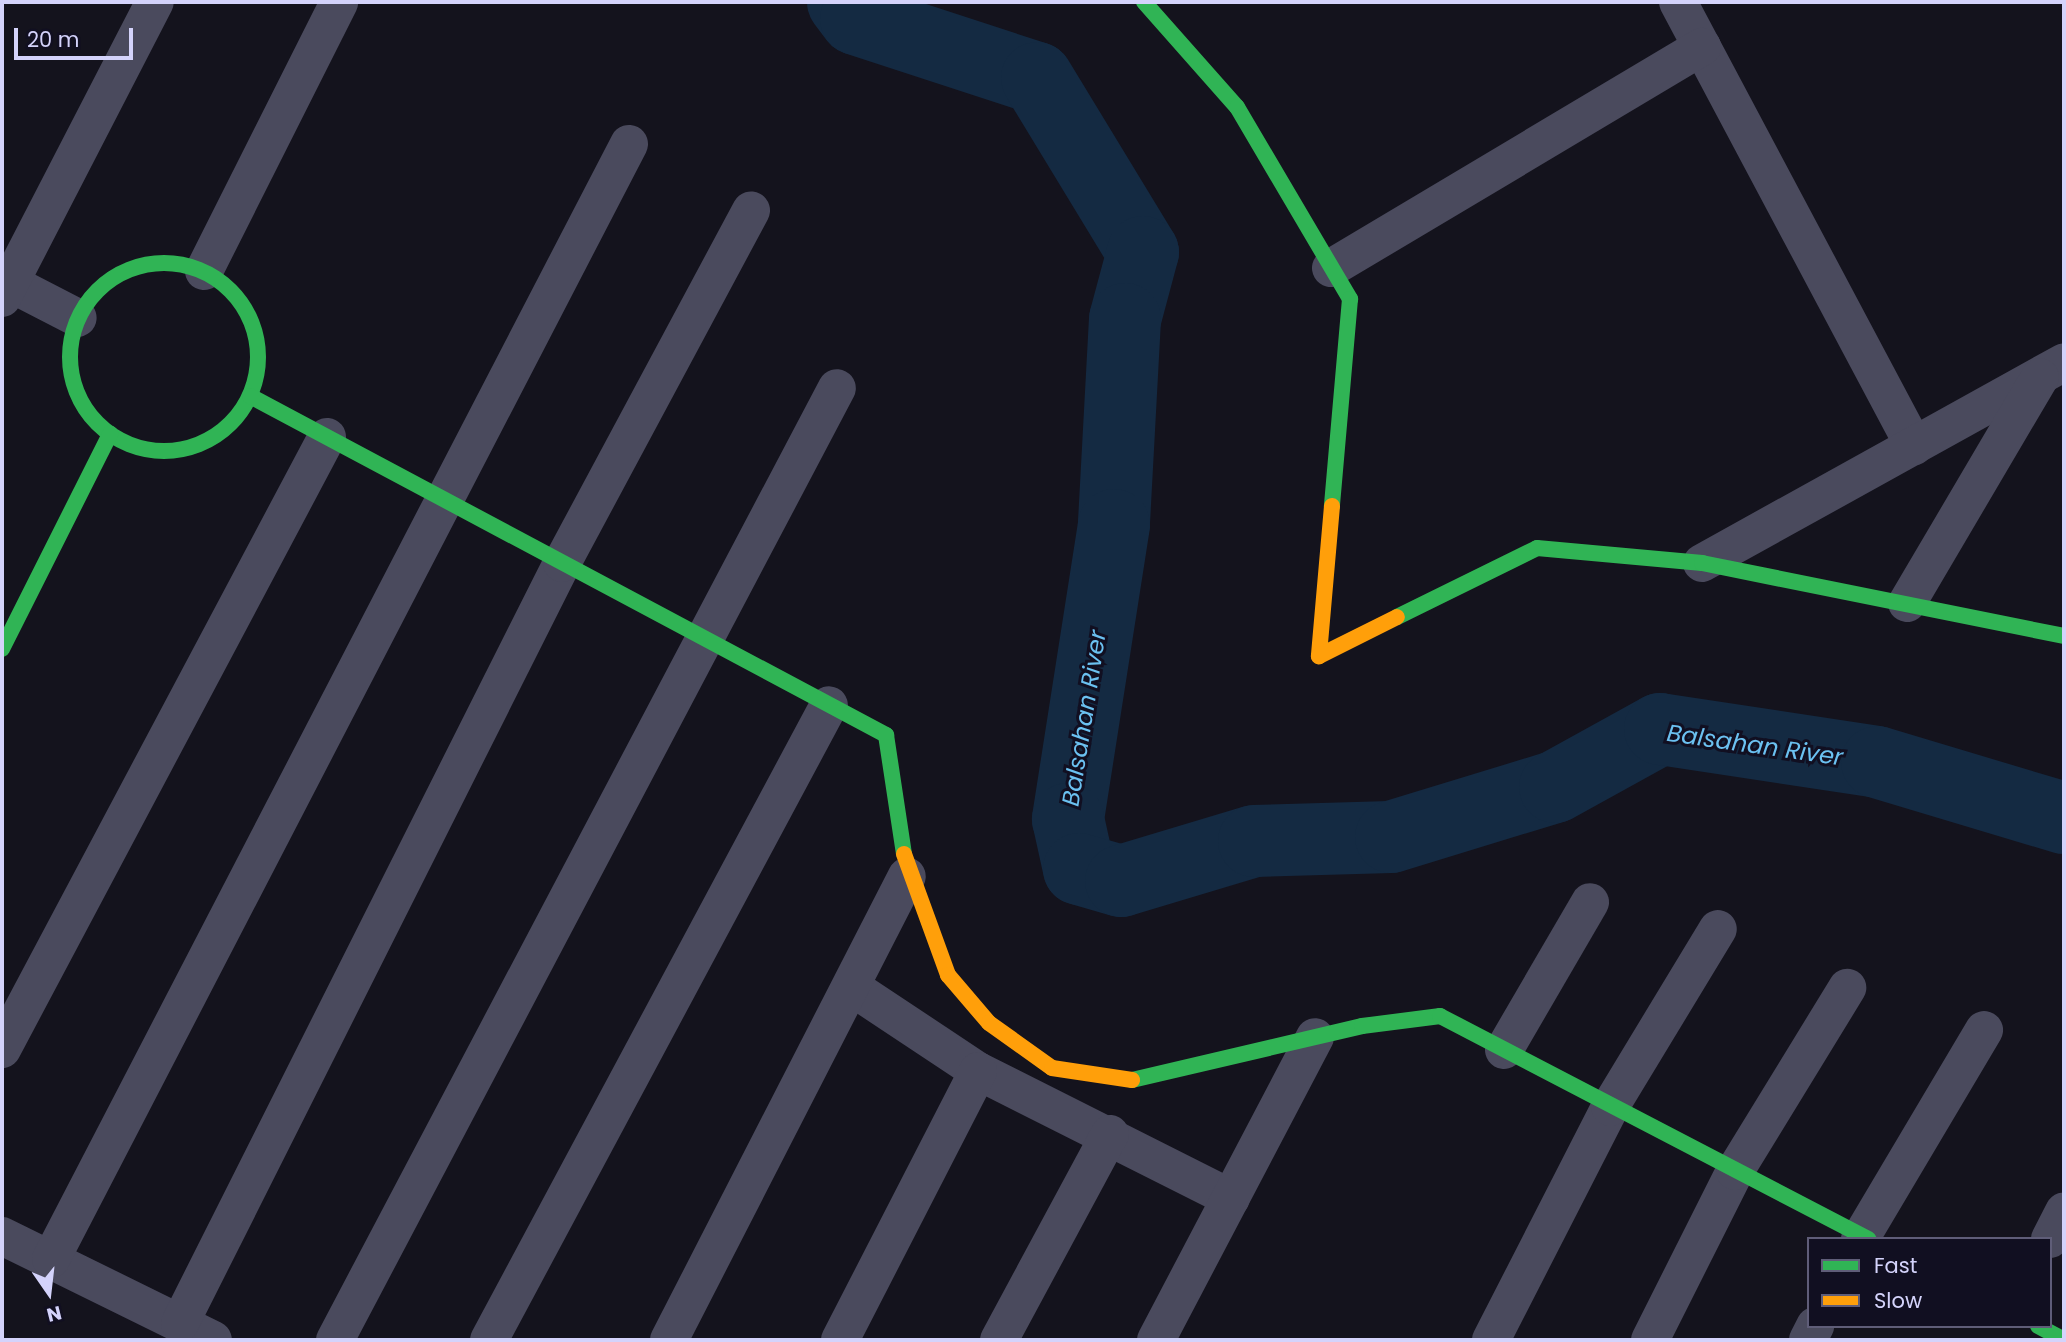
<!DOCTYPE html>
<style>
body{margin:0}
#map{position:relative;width:2066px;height:1342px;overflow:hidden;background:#14131d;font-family:Poppins,sans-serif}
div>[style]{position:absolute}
.river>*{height:72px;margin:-36px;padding:0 36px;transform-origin:36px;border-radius:36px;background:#142a42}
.street>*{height:38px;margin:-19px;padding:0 19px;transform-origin:19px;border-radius:19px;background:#4a4a5d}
.fast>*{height:16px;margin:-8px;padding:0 8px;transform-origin:8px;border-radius:8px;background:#30b455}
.fast>.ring{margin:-8px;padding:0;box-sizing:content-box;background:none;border:16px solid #30b455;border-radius:50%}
.slow>*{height:16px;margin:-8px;padding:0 8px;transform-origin:8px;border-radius:8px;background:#ff9f0a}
span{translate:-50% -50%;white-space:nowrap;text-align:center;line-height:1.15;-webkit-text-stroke:6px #110f21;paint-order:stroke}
.water-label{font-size:24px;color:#6bc1f1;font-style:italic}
.frame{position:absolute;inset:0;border:4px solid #d4d3fb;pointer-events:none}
.legend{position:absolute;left:1807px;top:1237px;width:245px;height:91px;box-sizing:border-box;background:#110f21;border:2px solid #5f5d78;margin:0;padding:9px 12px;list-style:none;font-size:21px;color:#d4d3fb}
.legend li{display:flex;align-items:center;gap:14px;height:35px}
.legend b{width:35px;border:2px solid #5f5d78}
.north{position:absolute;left:14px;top:1258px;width:70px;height:70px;-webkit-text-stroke:5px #110f21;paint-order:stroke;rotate:166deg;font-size:19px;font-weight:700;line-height:28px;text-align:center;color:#d4d3fb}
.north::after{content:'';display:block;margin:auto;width:24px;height:32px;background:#d4d3fb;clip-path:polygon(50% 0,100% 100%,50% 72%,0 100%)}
.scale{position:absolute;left:14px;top:28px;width:119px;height:32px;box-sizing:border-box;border:4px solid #d4d3fb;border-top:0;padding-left:9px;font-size:21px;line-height:24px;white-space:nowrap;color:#d4d3fb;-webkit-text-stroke:5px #110f21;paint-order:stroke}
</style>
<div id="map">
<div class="river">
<i style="left:843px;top:2px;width:21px;rotate:53deg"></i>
<i style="left:856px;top:19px;width:190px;rotate:18.1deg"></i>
<i style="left:1037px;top:78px;width:204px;rotate:58.7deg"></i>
<i style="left:1143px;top:252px;width:69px;rotate:105deg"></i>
<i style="left:1125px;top:319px;width:206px;rotate:93.1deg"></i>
<i style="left:1114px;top:525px;width:298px;rotate:98.9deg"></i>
<i style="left:1068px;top:819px;width:51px;rotate:77.6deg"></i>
<i style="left:1079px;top:869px;width:44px;rotate:15.9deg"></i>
<i style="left:1121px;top:881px;width:139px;rotate:-16.7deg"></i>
<i style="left:1254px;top:841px;width:137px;rotate:-1.7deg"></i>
<i style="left:1391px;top:837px;width:171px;rotate:-17deg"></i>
<i style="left:1555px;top:787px;width:120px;rotate:-28.9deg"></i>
<i style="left:1660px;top:729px;width:219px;rotate:8.6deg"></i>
<i style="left:1877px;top:762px;width:195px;rotate:16.7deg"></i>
</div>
<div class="street">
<i style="left:1678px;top:2px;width:503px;rotate:62.01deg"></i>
<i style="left:1331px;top:268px;width:432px;rotate:-30.8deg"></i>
<i style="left:204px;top:271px;width:301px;rotate:-63.3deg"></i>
<i style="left:2px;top:279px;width:85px;rotate:27.2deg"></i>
<i style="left:2px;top:298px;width:333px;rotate:-62.7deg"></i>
<i style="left:1702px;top:563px;width:414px;rotate:-29deg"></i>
<i style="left:1907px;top:603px;width:262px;rotate:-59.5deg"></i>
<i style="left:853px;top:988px;width:150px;rotate:33.6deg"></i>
<i style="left:978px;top:1071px;width:283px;rotate:26.7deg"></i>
<i style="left:2px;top:1049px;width:693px;rotate:-62.03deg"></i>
<i style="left:1504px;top:1050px;width:171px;rotate:-59.8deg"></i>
<i style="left:2px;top:1236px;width:235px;rotate:26.2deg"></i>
<i style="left:1860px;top:1239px;width:243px;rotate:-59.3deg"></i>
<i style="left:2050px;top:1239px;width:31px;rotate:-63deg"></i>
<i style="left:51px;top:1259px;width:1256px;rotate:-62.6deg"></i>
<i style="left:180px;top:1323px;width:851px;rotate:-63.31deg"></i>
<i style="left:562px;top:563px;width:400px;rotate:-61.8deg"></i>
<i style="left:335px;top:1340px;width:1076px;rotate:-62.2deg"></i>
<i style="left:489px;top:1340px;width:720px;rotate:-61.83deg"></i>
<i style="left:669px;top:1340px;width:521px;rotate:-62.85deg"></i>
<i style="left:840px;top:1340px;width:302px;rotate:-62.8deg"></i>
<i style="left:999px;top:1340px;width:234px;rotate:-61.7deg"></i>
<i style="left:1156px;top:1340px;width:342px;rotate:-62.3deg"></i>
<i style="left:1491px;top:1340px;width:262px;rotate:-62.9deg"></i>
<i style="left:1610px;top:1107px;width:208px;rotate:-58.8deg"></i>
<i style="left:1650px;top:1340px;width:189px;rotate:-63.3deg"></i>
<i style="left:1735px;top:1171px;width:215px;rotate:-58.5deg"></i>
<i style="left:1808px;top:1340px;width:16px;rotate:-63deg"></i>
</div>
<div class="fast">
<i style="left:1144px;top:2px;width:140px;rotate:48.5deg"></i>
<i style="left:1237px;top:107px;width:223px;rotate:59.5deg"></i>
<i style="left:1350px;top:299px;width:208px;rotate:95deg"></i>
<i class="ring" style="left:70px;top:263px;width:172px;height:172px"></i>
<i style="left:250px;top:396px;width:721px;rotate:28.06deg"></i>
<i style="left:886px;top:735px;width:120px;rotate:81.4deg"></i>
<i style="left:1397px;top:617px;width:156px;rotate:-26.2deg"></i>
<i style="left:1537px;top:548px;width:166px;rotate:5.2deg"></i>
<i style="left:1702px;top:563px;width:369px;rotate:11.4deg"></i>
<i style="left:2px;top:649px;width:241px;rotate:-63.3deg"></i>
<i style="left:1132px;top:1080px;width:236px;rotate:-13.2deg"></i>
<i style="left:1362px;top:1026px;width:79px;rotate:-7.3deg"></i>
<i style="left:1440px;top:1016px;width:483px;rotate:27.5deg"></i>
<i style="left:2038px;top:1326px;width:30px;rotate:28deg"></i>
</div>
<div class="slow">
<i style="left:1332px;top:506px;width:151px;rotate:95deg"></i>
<i style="left:1319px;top:656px;width:87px;rotate:-26.6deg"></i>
<i style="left:904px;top:854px;width:129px;rotate:70deg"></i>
<i style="left:948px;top:975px;width:63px;rotate:49.5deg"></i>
<i style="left:989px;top:1023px;width:77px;rotate:35.5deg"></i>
<i style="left:1052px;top:1068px;width:81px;rotate:8.5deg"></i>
</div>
<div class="water-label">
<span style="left:1084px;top:718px;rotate:-81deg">Balsahan River</span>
<span style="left:1755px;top:745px;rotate:8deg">Balsahan River</span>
</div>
<div class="frame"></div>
<ul class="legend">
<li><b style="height:9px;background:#30b455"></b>Fast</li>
<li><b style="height:9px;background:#ff9f0a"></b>Slow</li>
</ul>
<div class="north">N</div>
<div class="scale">20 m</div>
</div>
